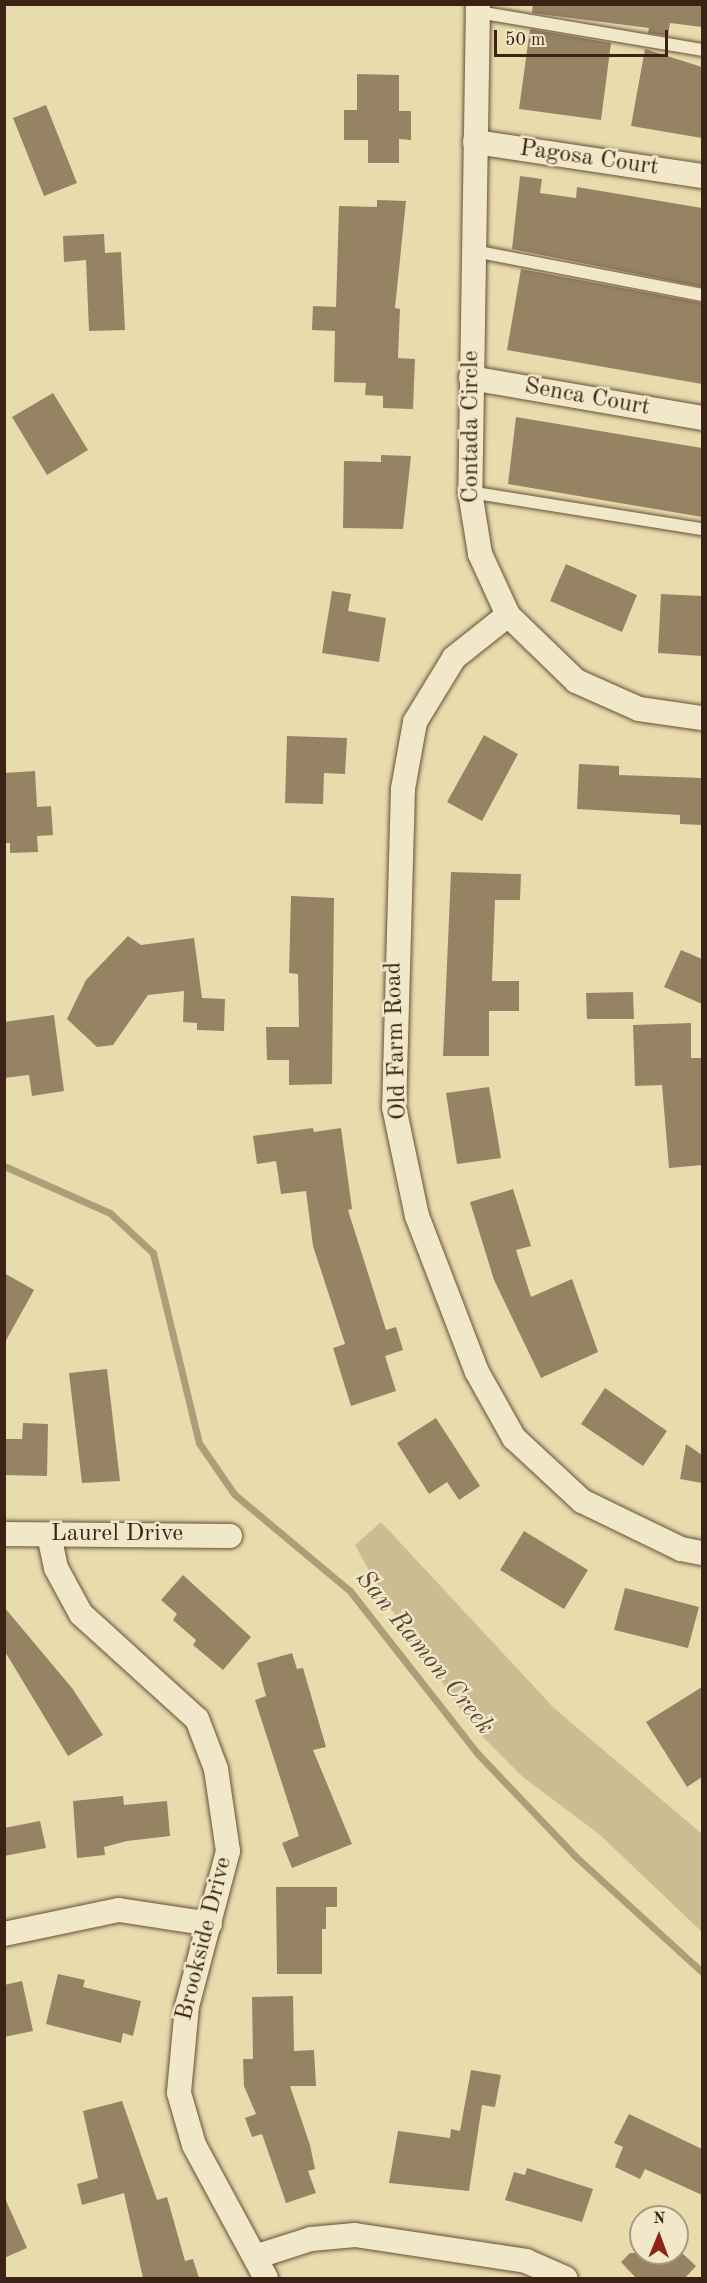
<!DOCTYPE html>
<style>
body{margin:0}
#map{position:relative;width:707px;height:2283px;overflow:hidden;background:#e9dcac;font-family:"Old Standard TT",serif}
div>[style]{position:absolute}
.green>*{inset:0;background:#ccbc92}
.stream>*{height:7px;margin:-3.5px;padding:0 3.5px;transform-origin:3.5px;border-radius:3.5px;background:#ae9d79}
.building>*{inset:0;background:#968364}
.roads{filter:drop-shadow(0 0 2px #67503b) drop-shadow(0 0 2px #67503b)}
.lane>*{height:12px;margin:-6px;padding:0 6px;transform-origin:6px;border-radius:6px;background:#f1e8c9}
.street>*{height:24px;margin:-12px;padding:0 12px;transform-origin:12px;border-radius:12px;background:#f1e8c9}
span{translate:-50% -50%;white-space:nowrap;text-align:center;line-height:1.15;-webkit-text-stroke:5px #f1e8c9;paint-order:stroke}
.street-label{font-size:24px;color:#3c2215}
.water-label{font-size:26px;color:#5e4733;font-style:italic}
.frame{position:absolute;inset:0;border:6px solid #3c2215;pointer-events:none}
.north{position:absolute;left:629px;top:2205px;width:60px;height:60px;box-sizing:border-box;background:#f1e8c9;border:2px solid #a99981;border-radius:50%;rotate:1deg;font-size:16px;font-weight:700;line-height:24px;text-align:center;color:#3c2215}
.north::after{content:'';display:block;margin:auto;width:21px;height:27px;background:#8f2418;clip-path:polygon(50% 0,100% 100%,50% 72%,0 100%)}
.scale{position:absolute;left:494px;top:30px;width:174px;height:27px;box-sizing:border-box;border:3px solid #3c2215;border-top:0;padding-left:8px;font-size:18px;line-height:21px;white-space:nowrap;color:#3c2215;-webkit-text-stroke:4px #f1e8c9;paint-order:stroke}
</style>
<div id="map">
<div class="green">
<i style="clip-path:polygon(381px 1522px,554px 1708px,702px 1834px,702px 1932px,599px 1834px,523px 1777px,474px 1728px,385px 1600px,355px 1545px)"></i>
</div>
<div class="stream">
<i style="left:4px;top:1166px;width:116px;rotate:23.9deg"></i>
<i style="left:110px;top:1213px;width:59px;rotate:42.9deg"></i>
<i style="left:153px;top:1253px;width:195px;rotate:76.4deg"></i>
<i style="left:199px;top:1443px;width:62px;rotate:55.5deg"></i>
<i style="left:234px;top:1494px;width:151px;rotate:39.9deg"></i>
<i style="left:350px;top:1591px;width:207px;rotate:51.9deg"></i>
<i style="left:478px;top:1754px;width:141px;rotate:46.4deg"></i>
<i style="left:575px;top:1856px;width:172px;rotate:42.4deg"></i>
</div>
<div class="building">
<i style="clip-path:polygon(533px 4px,702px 4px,702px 27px,670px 23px,668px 36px,648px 33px,649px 28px,532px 13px)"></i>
<i style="clip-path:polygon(530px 29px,611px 43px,601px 120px,519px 109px)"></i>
<i style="clip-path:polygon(645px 49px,702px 67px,702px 138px,631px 126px)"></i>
<i style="clip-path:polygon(357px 74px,399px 75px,399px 111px,411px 111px,411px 140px,399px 139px,399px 163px,368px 163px,368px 140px,344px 140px,344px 110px,357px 110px)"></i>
<i style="clip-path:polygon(46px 105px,77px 183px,44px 196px,13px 118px)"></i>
<i style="clip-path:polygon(520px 176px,542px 179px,540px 193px,576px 198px,577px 187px,702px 208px,702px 287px,512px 249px)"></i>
<i style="clip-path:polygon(377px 200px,406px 201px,395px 308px,400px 309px,398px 358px,415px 359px,413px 409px,383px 408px,383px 396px,365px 395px,366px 383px,334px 382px,335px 331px,312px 330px,313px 306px,336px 307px,339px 206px,377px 207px)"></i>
<i style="clip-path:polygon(104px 234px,105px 253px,121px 252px,125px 330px,89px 331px,86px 260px,64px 262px,63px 236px)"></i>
<i style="clip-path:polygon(521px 269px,702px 303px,702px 384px,507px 350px)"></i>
<i style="clip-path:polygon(53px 393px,88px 450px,47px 475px,12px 417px)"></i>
<i style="clip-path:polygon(516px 417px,702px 448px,702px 517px,508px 484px)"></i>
<i style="clip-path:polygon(381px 455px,411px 456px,403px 529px,343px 528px,344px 461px,381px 462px)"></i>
<i style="clip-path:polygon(566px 564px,637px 595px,622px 632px,550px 601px)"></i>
<i style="clip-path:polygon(332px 591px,351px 594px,348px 611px,386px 618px,379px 662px,322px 653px)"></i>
<i style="clip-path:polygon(661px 594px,702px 596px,702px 656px,658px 653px)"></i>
<i style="clip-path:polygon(484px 735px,518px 754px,482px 821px,447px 802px)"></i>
<i style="clip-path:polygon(287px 736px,347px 738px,345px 774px,324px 773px,323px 804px,285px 803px)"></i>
<i style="clip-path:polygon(579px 764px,619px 766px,619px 775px,702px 778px,702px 825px,680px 824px,680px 815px,577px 809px)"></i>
<i style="clip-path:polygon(35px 771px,37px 807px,51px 806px,53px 835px,37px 836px,38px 852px,10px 853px,10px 843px,4px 843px,4px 773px)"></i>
<i style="clip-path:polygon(451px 872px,521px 874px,520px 900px,495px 900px,492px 981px,519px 981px,519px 1011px,489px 1011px,489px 1056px,443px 1056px)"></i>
<i style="clip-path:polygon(291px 896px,334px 898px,332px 1084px,289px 1085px,289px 1060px,267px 1060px,266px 1027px,299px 1027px,298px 974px,289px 973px)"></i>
<i style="clip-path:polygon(128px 936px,141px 945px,194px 938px,202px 998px,225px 999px,224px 1031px,197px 1030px,197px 1023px,183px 1022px,184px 991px,148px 995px,113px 1045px,97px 1047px,67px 1019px,86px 980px)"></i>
<i style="clip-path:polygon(681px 950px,702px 959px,702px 1004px,664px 987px)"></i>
<i style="clip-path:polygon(633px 992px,634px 1019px,587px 1019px,586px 993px)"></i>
<i style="clip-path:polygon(54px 1015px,64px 1091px,32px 1096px,29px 1075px,4px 1078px,4px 1022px)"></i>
<i style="clip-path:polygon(691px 1023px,691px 1058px,702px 1058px,702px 1165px,669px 1168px,662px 1085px,635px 1086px,633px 1025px)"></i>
<i style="clip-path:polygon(489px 1087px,501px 1158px,457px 1164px,446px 1093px)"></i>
<i style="clip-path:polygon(313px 1128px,314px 1132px,341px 1128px,352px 1209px,348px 1210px,386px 1330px,396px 1327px,403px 1350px,385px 1356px,396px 1391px,351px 1406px,333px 1348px,345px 1344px,313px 1246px,306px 1191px,281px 1194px,276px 1161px,257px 1164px,253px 1136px)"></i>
<i style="clip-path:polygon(513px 1189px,531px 1246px,516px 1250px,531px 1297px,572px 1279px,598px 1352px,541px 1378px,494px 1280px,470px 1202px)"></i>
<i style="clip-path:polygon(4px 1273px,34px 1290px,4px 1344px)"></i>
<i style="clip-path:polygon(107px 1369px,120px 1481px,82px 1483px,69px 1373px)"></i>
<i style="clip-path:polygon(605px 1388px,667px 1431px,643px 1466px,581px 1424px)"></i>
<i style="clip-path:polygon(436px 1418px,480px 1486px,459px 1500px,447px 1482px,429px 1494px,397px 1443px)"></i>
<i style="clip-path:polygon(23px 1423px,48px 1424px,47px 1476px,4px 1475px,4px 1439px,22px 1439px)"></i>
<i style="clip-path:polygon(686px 1444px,702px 1455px,702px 1483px,680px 1479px)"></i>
<i style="clip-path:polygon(524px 1531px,588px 1570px,564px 1609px,500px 1570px)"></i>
<i style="clip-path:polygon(183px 1575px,251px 1637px,223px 1670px,193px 1645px,196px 1640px,173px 1620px,177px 1614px,161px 1600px)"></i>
<i style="clip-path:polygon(625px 1588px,699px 1607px,688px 1648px,614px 1630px)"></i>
<i style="clip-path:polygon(4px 1607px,72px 1688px,103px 1735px,68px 1756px,4px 1650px)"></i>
<i style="clip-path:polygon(292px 1653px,297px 1669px,303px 1668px,326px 1747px,313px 1750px,352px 1844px,292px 1868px,282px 1843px,299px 1836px,255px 1700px,266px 1696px,257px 1663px)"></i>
<i style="clip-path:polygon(702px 1687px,702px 1777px,687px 1787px,646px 1722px)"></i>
<i style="clip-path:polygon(123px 1796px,124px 1805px,167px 1801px,170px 1836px,127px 1841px,104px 1847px,105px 1855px,77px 1858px,73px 1801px)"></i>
<i style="clip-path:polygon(40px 1821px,46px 1848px,4px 1856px,4px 1828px)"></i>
<i style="clip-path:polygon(276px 1887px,337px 1887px,337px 1907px,326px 1907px,326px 1929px,322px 1929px,322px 1974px,277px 1974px)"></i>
<i style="clip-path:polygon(58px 1974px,85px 1980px,83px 1987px,141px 2001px,133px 2036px,123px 2033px,121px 2043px,46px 2024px)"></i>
<i style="clip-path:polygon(22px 1981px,33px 2031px,4px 2037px,4px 1985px)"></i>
<i style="clip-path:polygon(293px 1996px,294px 2051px,314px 2050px,316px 2086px,290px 2086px,310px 2145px,315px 2169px,308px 2171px,316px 2193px,286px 2203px,262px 2134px,252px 2137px,245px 2118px,256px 2114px,244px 2086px,243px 2059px,253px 2059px,252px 1997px)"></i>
<i style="clip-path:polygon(471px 2070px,501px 2075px,495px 2107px,482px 2105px,469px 2191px,389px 2183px,398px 2131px,450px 2138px,451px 2129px,460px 2131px)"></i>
<i style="clip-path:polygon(122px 2101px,157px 2200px,167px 2197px,185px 2261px,193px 2259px,199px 2278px,143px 2278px,124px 2193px,82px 2205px,77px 2184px,98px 2178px,83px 2111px)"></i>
<i style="clip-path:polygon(629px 2114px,702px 2149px,702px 2195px,645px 2169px,640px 2179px,615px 2167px,623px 2147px,614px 2143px)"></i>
<i style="clip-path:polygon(527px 2168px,593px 2189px,582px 2222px,505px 2200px,514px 2172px,525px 2175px)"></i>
<i style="clip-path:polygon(4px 2196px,27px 2248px,4px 2258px)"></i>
<i style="clip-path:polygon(630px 2253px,682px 2253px,696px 2266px,685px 2278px,636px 2278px,621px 2262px)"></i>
</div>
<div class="roads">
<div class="lane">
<i style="left:478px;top:12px;width:227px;rotate:9.6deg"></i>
<i style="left:474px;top:251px;width:232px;rotate:10.9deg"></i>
<i style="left:470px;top:492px;width:235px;rotate:9.1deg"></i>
</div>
<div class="street">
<i style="left:478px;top:4px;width:488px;rotate:90.9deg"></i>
<i style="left:470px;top:492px;width:63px;rotate:80.8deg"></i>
<i style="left:480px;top:554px;width:67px;rotate:65.3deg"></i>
<i style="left:508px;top:615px;width:95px;rotate:44.1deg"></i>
<i style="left:576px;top:681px;width:69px;rotate:24deg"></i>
<i style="left:639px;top:709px;width:64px;rotate:8.1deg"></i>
<i style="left:475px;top:142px;width:230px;rotate:8.5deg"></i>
<i style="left:471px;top:378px;width:234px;rotate:9.8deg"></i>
<i style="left:508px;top:615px;width:69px;rotate:141.5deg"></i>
<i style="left:454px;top:658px;width:75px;rotate:121.4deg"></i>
<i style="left:415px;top:722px;width:68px;rotate:100.2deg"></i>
<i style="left:403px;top:789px;width:318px;rotate:91.6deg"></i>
<i style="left:394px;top:1107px;width:111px;rotate:78.1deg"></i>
<i style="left:417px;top:1216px;width:167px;rotate:69deg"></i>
<i style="left:477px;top:1372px;width:76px;rotate:60.7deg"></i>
<i style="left:514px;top:1438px;width:93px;rotate:42.8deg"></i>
<i style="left:582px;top:1501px;width:110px;rotate:25.9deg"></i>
<i style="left:681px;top:1549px;width:21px;rotate:11deg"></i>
<i style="left:4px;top:1534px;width:226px;rotate:0.5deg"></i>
<i style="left:49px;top:1535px;width:34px;rotate:78deg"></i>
<i style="left:56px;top:1568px;width:52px;rotate:61.5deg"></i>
<i style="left:81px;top:1614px;width:156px;rotate:42.2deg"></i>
<i style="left:197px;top:1719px;width:53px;rotate:69.2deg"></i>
<i style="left:216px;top:1769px;width:83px;rotate:81.7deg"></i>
<i style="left:228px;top:1851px;width:160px;rotate:104.8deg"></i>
<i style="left:187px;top:2006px;width:87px;rotate:95.3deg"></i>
<i style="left:179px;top:2093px;width:54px;rotate:73.9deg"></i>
<i style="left:194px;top:2145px;width:151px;rotate:61.6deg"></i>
<i style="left:4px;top:1934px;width:117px;rotate:-11.8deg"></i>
<i style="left:119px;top:1910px;width:92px;rotate:8.7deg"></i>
<i style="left:258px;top:2256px;width:56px;rotate:-17.8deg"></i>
<i style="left:311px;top:2239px;width:44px;rotate:-5.2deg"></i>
<i style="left:355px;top:2235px;width:173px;rotate:8.6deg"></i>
<i style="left:526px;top:2261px;width:43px;rotate:23.6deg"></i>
</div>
</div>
<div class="street-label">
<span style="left:589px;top:159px;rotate:8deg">Pagosa Court</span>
<span style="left:587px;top:398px;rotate:10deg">Senca Court</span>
<span style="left:472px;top:427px;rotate:-90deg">Contada Circle</span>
<span style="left:397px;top:1041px;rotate:-92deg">Old Farm Road</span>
<span style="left:117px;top:1535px">Laurel Drive</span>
<span style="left:205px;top:1939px;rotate:-76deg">Brookside Drive</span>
</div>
<div class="water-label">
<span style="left:424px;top:1653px;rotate:51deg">San Ramon Creek</span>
</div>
<div class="frame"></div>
<div class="north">N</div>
<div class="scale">50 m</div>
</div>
